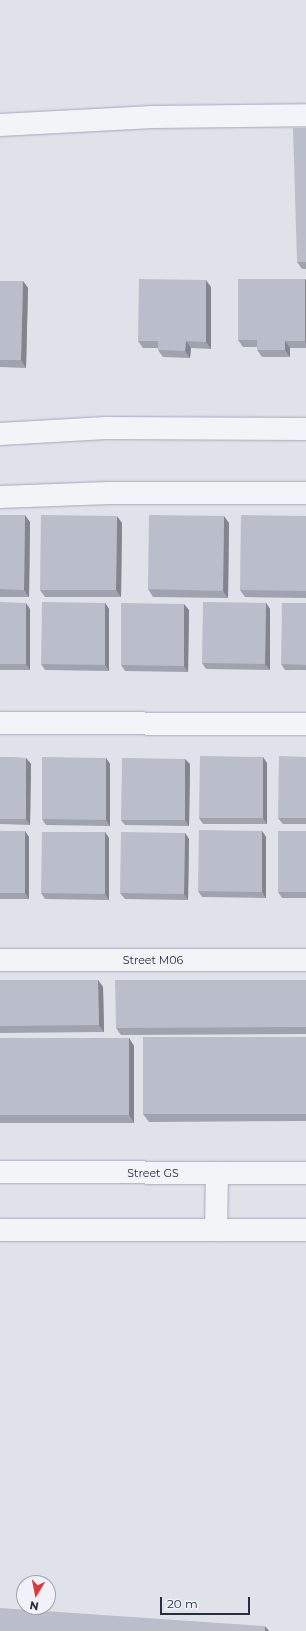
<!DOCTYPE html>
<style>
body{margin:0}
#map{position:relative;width:306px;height:1631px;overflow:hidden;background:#e0e2ea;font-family:Montserrat,sans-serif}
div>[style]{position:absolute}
.roads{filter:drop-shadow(0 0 1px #a5a8b5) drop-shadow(0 0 1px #a5a8b5)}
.minor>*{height:22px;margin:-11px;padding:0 11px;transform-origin:11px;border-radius:11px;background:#f3f4f8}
.tertiary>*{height:22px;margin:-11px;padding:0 11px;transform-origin:11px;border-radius:11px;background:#f3f4f8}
.wall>*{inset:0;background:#9fa3ae}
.shaded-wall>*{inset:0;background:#82858d}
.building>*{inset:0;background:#b9beca}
span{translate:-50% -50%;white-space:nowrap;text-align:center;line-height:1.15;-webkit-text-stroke:3px #f0f2f7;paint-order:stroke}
.street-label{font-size:11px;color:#272d43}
.north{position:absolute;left:16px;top:1575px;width:40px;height:40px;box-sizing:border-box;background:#f0f2f7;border:1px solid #a0a3af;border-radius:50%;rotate:190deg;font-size:11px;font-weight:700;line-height:16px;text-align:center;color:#272d43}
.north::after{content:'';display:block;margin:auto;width:14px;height:18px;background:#d93b3d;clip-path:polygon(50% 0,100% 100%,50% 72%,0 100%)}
.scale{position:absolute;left:160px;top:1597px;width:90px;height:18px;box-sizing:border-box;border:2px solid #272d43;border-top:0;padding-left:5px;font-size:12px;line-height:14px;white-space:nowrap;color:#272d43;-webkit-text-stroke:3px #f0f2f7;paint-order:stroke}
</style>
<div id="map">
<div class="roads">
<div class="minor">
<i style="left:0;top:125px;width:153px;rotate:-3deg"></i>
<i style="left:153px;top:117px;width:153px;rotate:-0.7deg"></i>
<i style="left:0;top:434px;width:106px;rotate:-3.2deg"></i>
<i style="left:106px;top:428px;width:200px;rotate:0.3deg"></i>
<i style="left:0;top:497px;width:109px;rotate:-2.1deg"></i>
<i style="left:109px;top:493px;width:197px"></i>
<i style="left:0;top:723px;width:306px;rotate:0.2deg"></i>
<i style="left:0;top:960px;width:306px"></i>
</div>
<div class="tertiary">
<i style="left:0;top:1172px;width:306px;rotate:0.2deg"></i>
<i style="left:0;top:1230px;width:306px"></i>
<i style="left:216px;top:1230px;width:57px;rotate:-89deg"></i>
</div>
</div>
<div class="wall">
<i style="clip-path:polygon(306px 128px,306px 269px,302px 269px,297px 262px)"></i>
<i style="clip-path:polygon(305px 279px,306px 280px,306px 348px,290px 348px,290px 357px,262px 357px,257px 350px,257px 347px,243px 347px,238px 340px)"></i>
<i style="clip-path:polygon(0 281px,23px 281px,28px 288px,26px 368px,0 367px)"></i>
<i style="clip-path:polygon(211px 287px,211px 349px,191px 348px,190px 358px,163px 357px,158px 350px,158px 348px,143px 348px,138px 341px)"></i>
<i style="clip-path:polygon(0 515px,30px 522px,29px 597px,0 597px)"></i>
<i style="clip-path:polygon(306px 516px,306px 598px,245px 597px,240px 590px)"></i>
<i style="clip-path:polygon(122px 523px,121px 597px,45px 597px,40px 590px)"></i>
<i style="clip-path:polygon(229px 523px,228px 598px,153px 597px,148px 589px)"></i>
<i style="clip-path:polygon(0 602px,30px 609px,30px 670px,0 670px)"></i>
<i style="clip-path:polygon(105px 603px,109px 609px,109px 671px,45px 670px,41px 664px)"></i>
<i style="clip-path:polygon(266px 603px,270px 609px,270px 670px,206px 669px,202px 663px)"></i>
<i style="clip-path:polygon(306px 603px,306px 670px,285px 670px,281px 664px)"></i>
<i style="clip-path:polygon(189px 610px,188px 672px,125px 671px,121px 665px)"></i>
<i style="clip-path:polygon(0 757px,26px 758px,31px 764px,30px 825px,0 824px)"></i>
<i style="clip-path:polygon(306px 757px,306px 824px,283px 824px,278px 818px)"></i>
<i style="clip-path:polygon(106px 758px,110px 764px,110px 826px,46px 825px,42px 819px)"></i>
<i style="clip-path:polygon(267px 763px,267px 824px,203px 824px,199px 818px)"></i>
<i style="clip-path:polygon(190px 764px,189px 826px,125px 825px,121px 820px)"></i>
<i style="clip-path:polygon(0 831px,25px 831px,29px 837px,29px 899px,0 899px)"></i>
<i style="clip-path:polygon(262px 831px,266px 837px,266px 898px,202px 897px,198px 891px)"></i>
<i style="clip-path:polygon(306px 831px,306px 898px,282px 898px,278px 892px)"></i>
<i style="clip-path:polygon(105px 832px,109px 838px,109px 900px,45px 899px,41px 893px)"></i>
<i style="clip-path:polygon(185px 833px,189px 839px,188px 900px,125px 899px,120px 893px)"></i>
<i style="clip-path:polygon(0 980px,98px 980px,103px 987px,104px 1032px,0 1033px)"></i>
<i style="clip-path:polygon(306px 980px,306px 1034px,121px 1035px,116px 1028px)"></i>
<i style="clip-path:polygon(306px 1037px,306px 1121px,149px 1122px,143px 1114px)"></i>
<i style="clip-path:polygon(0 1038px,129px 1038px,134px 1046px,134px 1123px,0 1123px)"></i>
</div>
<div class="shaded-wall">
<i style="clip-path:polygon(305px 279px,306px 280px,306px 343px,305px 341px)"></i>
<i style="clip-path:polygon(206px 280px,211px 287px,211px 349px,206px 342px)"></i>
<i style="clip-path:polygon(23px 281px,28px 288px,26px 368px,21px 360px)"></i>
<i style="clip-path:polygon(186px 341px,191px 348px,190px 358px,185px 351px)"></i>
<i style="clip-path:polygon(285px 341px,290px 348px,290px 357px,285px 350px)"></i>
<i style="clip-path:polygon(25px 515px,30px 522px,29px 597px,24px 590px)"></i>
<i style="clip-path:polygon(117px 516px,122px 523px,121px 597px,116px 590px)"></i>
<i style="clip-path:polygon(224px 516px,229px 523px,228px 598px,223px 591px)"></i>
<i style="clip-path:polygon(26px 603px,30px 609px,30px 670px,26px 664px)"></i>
<i style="clip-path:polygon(105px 603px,109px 609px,109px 671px,105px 665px)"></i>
<i style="clip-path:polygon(266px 603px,270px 609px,270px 670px,265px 664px)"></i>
<i style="clip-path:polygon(184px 604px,189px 610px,188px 672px,184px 666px)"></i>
<i style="clip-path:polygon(263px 757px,267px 763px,267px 824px,263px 818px)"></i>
<i style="clip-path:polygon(26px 758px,31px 764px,30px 825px,26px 819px)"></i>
<i style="clip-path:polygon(106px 758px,110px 764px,110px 826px,106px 820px)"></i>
<i style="clip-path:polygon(185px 759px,190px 764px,189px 826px,185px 820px)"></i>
<i style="clip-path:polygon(25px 831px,29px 837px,29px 899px,25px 893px)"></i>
<i style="clip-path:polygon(262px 831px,266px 837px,266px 898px,262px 892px)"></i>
<i style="clip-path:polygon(105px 832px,109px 838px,109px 900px,105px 894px)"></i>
<i style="clip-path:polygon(185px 833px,189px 839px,188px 900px,184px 894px)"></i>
<i style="clip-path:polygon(98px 980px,103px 987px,104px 1032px,99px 1025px)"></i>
<i style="clip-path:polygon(129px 1038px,134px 1046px,134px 1123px,129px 1115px)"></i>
<i style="clip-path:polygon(265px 1626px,269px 1631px,265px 1631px)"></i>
</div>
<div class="building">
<i style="clip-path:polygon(293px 128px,306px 128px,306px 262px,297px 262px)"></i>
<i style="clip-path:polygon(139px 279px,206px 280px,206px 342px,186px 341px,185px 351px,158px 350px,158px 341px,138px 341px)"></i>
<i style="clip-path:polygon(238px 279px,305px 279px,305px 341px,285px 341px,285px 350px,257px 350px,257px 340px,238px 340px)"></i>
<i style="clip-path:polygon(0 281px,23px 281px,21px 360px,0 360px)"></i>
<i style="clip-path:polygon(0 515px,25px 515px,24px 590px,0 589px)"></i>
<i style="clip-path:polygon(41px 515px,117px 516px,116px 590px,40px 590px)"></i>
<i style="clip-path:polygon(149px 515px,224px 516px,223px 591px,148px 589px)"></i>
<i style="clip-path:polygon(241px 515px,306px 516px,306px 591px,240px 590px)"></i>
<i style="clip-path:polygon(0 602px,26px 603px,26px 664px,0 664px)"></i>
<i style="clip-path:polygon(42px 602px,105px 603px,105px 665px,41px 664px)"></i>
<i style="clip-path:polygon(203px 602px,266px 603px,265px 664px,202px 663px)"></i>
<i style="clip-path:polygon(121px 603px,184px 604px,184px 666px,121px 665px)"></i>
<i style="clip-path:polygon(282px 603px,306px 603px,306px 665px,281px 664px)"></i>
<i style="clip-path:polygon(200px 756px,263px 757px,263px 818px,199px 818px)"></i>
<i style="clip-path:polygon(279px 756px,306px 757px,306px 818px,278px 818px)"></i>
<i style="clip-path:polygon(0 757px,26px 758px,26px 819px,0 819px)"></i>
<i style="clip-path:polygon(42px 757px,106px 758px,106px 820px,42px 819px)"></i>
<i style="clip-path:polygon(122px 758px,185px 759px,185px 820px,121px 820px)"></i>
<i style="clip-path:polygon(199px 830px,262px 831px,262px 892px,198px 891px)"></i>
<i style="clip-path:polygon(0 831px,25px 831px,25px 893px,0 893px)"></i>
<i style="clip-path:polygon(278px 831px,306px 831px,306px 892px,278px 892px)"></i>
<i style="clip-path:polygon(42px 832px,105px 832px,105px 894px,41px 893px)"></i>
<i style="clip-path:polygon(121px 832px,185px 833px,184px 894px,120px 893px)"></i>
<i style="clip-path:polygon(0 980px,98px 980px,99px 1025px,0 1026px)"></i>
<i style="clip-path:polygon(115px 980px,306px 980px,306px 1027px,116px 1028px)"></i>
<i style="clip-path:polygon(143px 1037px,306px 1037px,306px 1114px,143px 1114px)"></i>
<i style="clip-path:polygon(0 1038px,129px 1038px,129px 1115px,0 1115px)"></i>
<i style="clip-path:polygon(0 1608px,265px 1626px,265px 1631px,0 1631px)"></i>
</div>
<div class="street-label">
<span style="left:153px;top:960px">Street M06</span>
<span style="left:153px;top:1173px">Street GS</span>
</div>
<div class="north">N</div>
<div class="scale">20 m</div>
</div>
